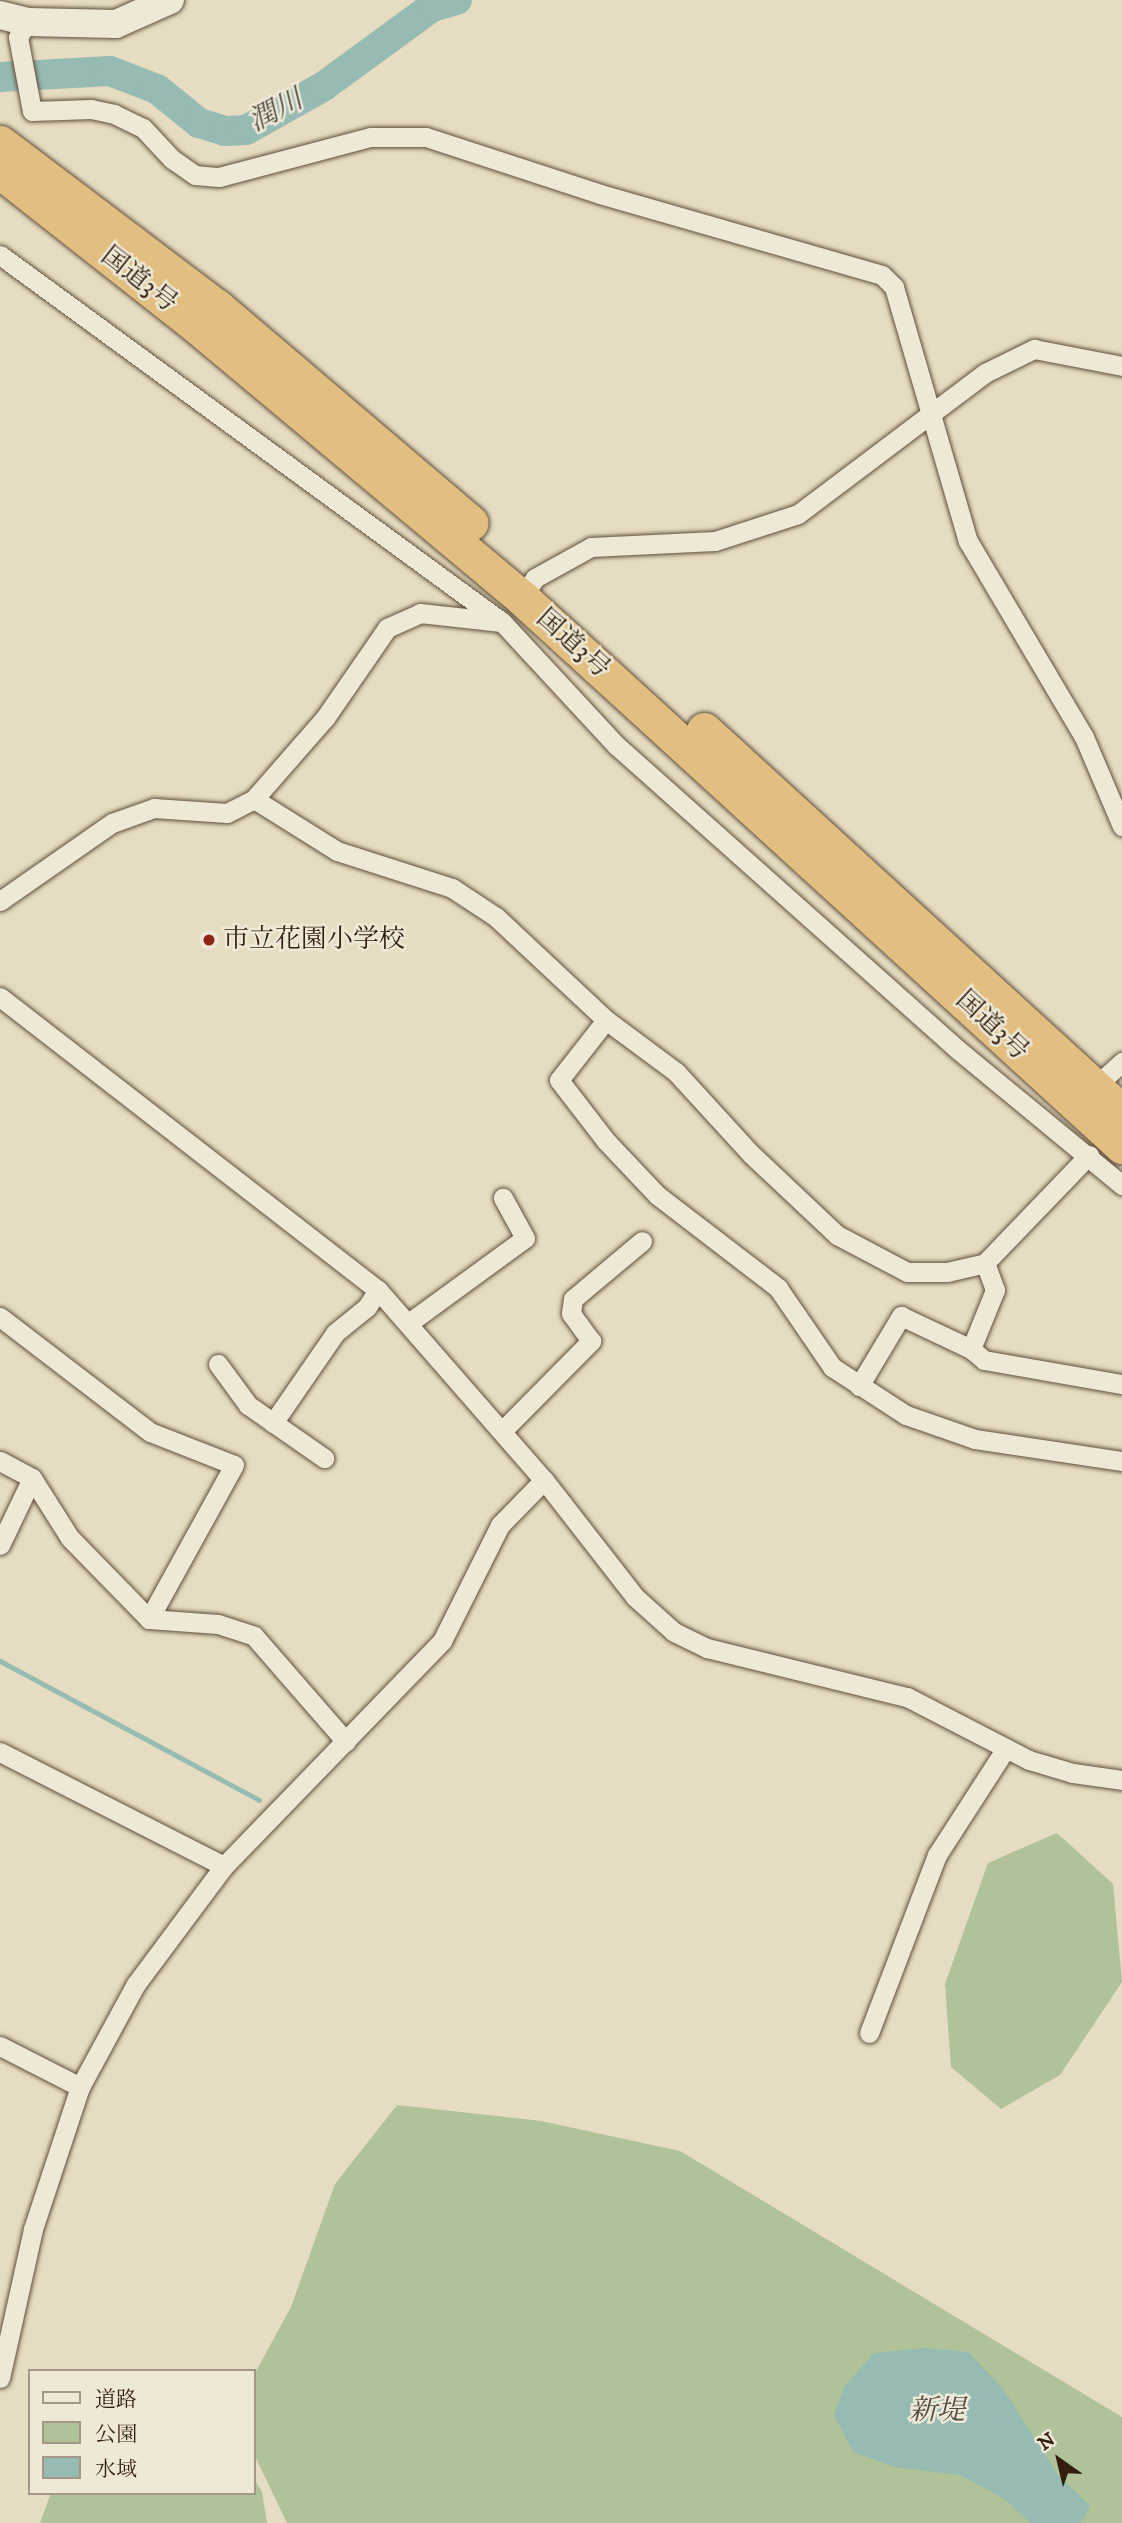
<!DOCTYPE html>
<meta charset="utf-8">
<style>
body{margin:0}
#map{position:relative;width:1122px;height:2523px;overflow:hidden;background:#e5dcc1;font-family:"IM FELL DW Pica","Noto Serif JP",serif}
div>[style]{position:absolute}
.green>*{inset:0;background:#afc298}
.water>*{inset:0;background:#96bbb3}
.stream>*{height:5px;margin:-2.5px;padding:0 2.5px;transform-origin:2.5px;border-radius:2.5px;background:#96bbb3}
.river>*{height:30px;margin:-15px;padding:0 15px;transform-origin:15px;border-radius:15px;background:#96bbb3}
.roads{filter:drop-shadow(0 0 2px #604e3b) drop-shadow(0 0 2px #604e3b)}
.street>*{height:19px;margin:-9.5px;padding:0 9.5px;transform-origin:9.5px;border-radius:9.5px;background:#eee8d7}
.secondary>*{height:28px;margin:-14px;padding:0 14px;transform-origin:14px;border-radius:14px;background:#eee8d7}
.highway>*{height:35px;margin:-17.5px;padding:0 17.5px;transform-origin:17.5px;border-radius:17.5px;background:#e2be80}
.dots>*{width:19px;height:19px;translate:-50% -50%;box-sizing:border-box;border:4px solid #eee8d7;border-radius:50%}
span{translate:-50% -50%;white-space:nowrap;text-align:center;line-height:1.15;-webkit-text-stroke:5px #eee8d7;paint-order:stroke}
.street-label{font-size:26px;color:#341e0e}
.poi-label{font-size:26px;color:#341e0e}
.left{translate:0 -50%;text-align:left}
.water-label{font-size:28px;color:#514d40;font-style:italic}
.legend{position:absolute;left:28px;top:2369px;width:228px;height:126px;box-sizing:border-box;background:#eee8d7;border:2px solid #a49787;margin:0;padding:9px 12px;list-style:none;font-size:21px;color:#341e0e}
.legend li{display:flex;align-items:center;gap:14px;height:35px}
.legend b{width:35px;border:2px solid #a49787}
.north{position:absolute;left:1024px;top:2425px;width:70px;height:70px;-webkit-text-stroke:5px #eee8d7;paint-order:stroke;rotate:326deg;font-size:19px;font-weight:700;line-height:28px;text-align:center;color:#341e0e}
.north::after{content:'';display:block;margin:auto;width:24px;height:32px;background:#341e0e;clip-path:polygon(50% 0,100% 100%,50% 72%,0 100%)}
</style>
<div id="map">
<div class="green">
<i style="clip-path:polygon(1057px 1833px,1113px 1884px,1122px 1982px,1060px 2075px,1001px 2109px,951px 2067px,945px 1984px,988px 1863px)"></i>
<i style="clip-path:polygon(397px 2105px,541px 2121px,680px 2151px,1122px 2417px,1122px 2523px,287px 2523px,254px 2454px,254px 2375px,291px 2307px,335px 2184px)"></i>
<i style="clip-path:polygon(254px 2479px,262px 2492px,267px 2523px,40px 2523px,51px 2493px,254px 2493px)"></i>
</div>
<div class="water">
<i style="clip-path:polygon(924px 2348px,968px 2352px,1004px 2390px,1058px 2475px,1090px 2506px,1081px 2523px,1030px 2523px,1005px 2499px,960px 2475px,894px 2467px,853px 2452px,834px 2415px,844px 2387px,874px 2353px)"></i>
</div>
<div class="stream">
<i style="left:0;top:1661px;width:294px;rotate:28.2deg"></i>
</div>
<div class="river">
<i style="left:0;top:77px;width:110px;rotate:-3.1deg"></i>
<i style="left:110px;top:71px;width:50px;rotate:21deg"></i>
<i style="left:157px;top:89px;width:54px;rotate:39deg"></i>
<i style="left:199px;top:123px;width:27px;rotate:17deg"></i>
<i style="left:225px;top:131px;width:21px;rotate:-3deg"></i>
<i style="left:246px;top:130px;width:90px;rotate:-29.4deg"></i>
<i style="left:324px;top:86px;width:134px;rotate:-36.2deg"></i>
<i style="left:432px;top:7px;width:26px;rotate:-16deg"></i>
</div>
<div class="roads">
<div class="street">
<i style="left:28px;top:22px;width:18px;rotate:124deg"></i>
<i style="left:18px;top:37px;width:75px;rotate:79.3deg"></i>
<i style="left:32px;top:111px;width:59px;rotate:-1.9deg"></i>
<i style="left:91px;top:109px;width:24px;rotate:12deg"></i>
<i style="left:114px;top:114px;width:32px;rotate:26deg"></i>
<i style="left:143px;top:128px;width:42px;rotate:46.9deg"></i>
<i style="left:172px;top:159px;width:28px;rotate:35deg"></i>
<i style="left:195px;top:175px;width:24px;rotate:5deg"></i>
<i style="left:219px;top:177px;width:156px;rotate:-14.8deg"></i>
<i style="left:370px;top:137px;width:56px"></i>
<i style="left:426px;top:137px;width:183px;rotate:18.1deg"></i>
<i style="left:600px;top:194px;width:293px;rotate:16deg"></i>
<i style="left:882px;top:275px;width:17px;rotate:45deg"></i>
<i style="left:894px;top:287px;width:265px;rotate:73.8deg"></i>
<i style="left:968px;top:541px;width:228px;rotate:59.4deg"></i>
<i style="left:1084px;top:737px;width:97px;rotate:66.9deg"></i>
<i style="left:0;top:255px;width:622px;rotate:36.17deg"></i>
<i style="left:502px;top:622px;width:169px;rotate:47.2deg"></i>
<i style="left:617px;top:746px;width:455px;rotate:41.7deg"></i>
<i style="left:957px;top:1049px;width:214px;rotate:39.5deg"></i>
<i style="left:517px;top:604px;width:32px;rotate:-55deg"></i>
<i style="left:535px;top:578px;width:64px;rotate:-29deg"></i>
<i style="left:591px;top:547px;width:124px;rotate:-2.8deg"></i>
<i style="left:715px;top:541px;width:87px;rotate:-18deg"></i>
<i style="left:798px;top:514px;width:234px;rotate:-37deg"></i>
<i style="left:985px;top:373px;width:55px;rotate:-26.1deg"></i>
<i style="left:1034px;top:349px;width:90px;rotate:10.9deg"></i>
<i style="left:254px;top:799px;width:98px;rotate:32.1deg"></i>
<i style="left:337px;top:851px;width:121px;rotate:17.8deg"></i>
<i style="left:452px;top:888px;width:53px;rotate:33.4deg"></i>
<i style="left:496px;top:917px;width:151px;rotate:43.1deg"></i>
<i style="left:606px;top:1020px;width:87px;rotate:36.6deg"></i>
<i style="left:676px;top:1072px;width:111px;rotate:47.6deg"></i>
<i style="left:751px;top:1154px;width:118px;rotate:43.3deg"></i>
<i style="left:837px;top:1235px;width:79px;rotate:27.9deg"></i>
<i style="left:907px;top:1272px;width:40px"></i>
<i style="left:947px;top:1272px;width:39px;rotate:-13deg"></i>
<i style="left:985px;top:1263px;width:150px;rotate:-46.1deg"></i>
<i style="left:0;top:901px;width:136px;rotate:-34.9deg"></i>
<i style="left:112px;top:823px;width:45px;rotate:-19.7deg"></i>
<i style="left:154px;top:808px;width:73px;rotate:3.9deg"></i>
<i style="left:227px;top:813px;width:30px;rotate:-27deg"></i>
<i style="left:254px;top:799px;width:108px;rotate:-48.8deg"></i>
<i style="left:325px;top:718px;width:109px;rotate:-55.4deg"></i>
<i style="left:387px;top:628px;width:36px;rotate:-24deg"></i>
<i style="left:420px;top:613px;width:82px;rotate:6.3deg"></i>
<i style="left:0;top:997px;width:478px;rotate:37.8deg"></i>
<i style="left:378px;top:1290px;width:252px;rotate:48.9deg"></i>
<i style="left:544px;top:1480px;width:148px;rotate:52.1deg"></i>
<i style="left:635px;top:1597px;width:52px;rotate:41.9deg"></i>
<i style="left:674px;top:1632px;width:37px;rotate:26deg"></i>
<i style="left:707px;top:1648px;width:206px;rotate:13.8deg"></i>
<i style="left:907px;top:1697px;width:137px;rotate:27.3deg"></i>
<i style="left:1029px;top:1760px;width:46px;rotate:16.5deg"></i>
<i style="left:1073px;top:1773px;width:49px;rotate:8.1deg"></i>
<i style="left:606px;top:1020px;width:76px;rotate:128.1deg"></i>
<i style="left:559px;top:1080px;width:77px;rotate:52.4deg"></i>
<i style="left:606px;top:1141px;width:74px;rotate:46.6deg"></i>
<i style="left:657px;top:1195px;width:153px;rotate:37.5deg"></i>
<i style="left:778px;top:1288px;width:96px;rotate:55.6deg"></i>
<i style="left:832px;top:1367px;width:88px;rotate:33deg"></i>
<i style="left:906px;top:1415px;width:73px;rotate:19.2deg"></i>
<i style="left:975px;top:1439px;width:149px;rotate:8.5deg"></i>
<i style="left:1089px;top:1092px;width:45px;rotate:-42.3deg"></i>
<i style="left:0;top:1317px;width:189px;rotate:37.5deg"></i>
<i style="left:150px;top:1432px;width:90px;rotate:21.4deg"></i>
<i style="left:234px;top:1465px;width:176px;rotate:118.9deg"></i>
<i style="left:410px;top:1322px;width:142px;rotate:-36.1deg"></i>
<i style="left:525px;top:1238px;width:46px;rotate:-118.8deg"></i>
<i style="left:971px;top:1349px;width:64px;rotate:-67.9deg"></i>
<i style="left:995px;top:1290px;width:29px;rotate:-110deg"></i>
<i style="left:218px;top:1364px;width:51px;rotate:53.8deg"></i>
<i style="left:248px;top:1405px;width:93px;rotate:34.9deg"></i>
<i style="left:859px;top:1386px;width:82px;rotate:-59deg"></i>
<i style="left:901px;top:1316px;width:77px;rotate:25.2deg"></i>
<i style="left:971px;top:1349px;width:17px;rotate:40deg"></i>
<i style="left:984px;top:1360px;width:140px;rotate:9.9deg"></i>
<i style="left:273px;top:1423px;width:109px;rotate:-55.4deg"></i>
<i style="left:335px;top:1333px;width:41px;rotate:-39.1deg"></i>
<i style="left:367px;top:1307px;width:20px;rotate:-57deg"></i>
<i style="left:502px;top:1431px;width:127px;rotate:-45.3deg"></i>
<i style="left:591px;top:1341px;width:34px;rotate:-126deg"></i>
<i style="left:571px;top:1313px;width:14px;rotate:-82deg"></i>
<i style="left:573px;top:1299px;width:90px;rotate:-40deg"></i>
<i style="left:0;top:1461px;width:36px;rotate:28deg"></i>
<i style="left:32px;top:1478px;width:74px;rotate:115.5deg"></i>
<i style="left:32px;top:1478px;width:71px;rotate:57.7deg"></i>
<i style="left:70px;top:1538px;width:113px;rotate:45.7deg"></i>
<i style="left:149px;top:1619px;width:69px;rotate:4.1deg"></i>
<i style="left:218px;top:1624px;width:38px;rotate:18deg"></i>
<i style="left:254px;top:1636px;width:140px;rotate:49deg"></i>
<i style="left:0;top:1752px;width:251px;rotate:27deg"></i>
<i style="left:869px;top:2033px;width:191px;rotate:-69.1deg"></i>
<i style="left:937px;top:1855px;width:124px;rotate:-57.2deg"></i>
<i style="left:0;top:2046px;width:90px;rotate:27.1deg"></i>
<i style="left:0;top:2378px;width:153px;rotate:-77.5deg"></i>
<i style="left:33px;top:2229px;width:150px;rotate:-71.7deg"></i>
<i style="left:80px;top:2087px;width:117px;rotate:-61.5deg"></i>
<i style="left:136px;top:1984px;width:147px;rotate:-53.3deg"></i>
<i style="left:224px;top:1866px;width:313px;rotate:-45.9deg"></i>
<i style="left:442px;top:1641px;width:130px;rotate:-63.4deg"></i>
<i style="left:500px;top:1525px;width:63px;rotate:-45.6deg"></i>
</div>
<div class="secondary">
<i style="left:0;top:15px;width:29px;rotate:14deg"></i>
<i style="left:28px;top:22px;width:88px;rotate:1.3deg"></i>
<i style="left:116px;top:24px;width:59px;rotate:-24deg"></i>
</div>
<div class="highway">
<i style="left:0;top:143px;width:272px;rotate:37.1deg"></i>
<i style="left:217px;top:307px;width:333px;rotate:40.4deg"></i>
<i style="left:0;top:171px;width:252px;rotate:38.2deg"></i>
<i style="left:198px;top:327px;width:422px;rotate:39.9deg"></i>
<i style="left:522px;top:598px;width:813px;rotate:42.41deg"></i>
<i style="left:704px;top:730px;width:566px;rotate:42.42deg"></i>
</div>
</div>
<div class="dots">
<i style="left:209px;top:940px;background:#8f2418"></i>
</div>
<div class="street-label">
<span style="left:139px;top:280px;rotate:38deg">国道3号</span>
<span style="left:573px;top:644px;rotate:42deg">国道3号</span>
<span style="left:992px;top:1026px;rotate:43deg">国道3号</span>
</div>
<div class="poi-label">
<span class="left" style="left:223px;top:940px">市立花園小学校</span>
</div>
<div class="water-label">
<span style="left:276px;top:111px;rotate:-28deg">潤川</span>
<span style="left:937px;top:2411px">新堤</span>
</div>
<ul class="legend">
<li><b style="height:9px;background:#eee8d7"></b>道路</li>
<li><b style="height:19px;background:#afc298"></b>公園</li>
<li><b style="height:19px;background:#96bbb3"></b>水域</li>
</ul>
<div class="north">N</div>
</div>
